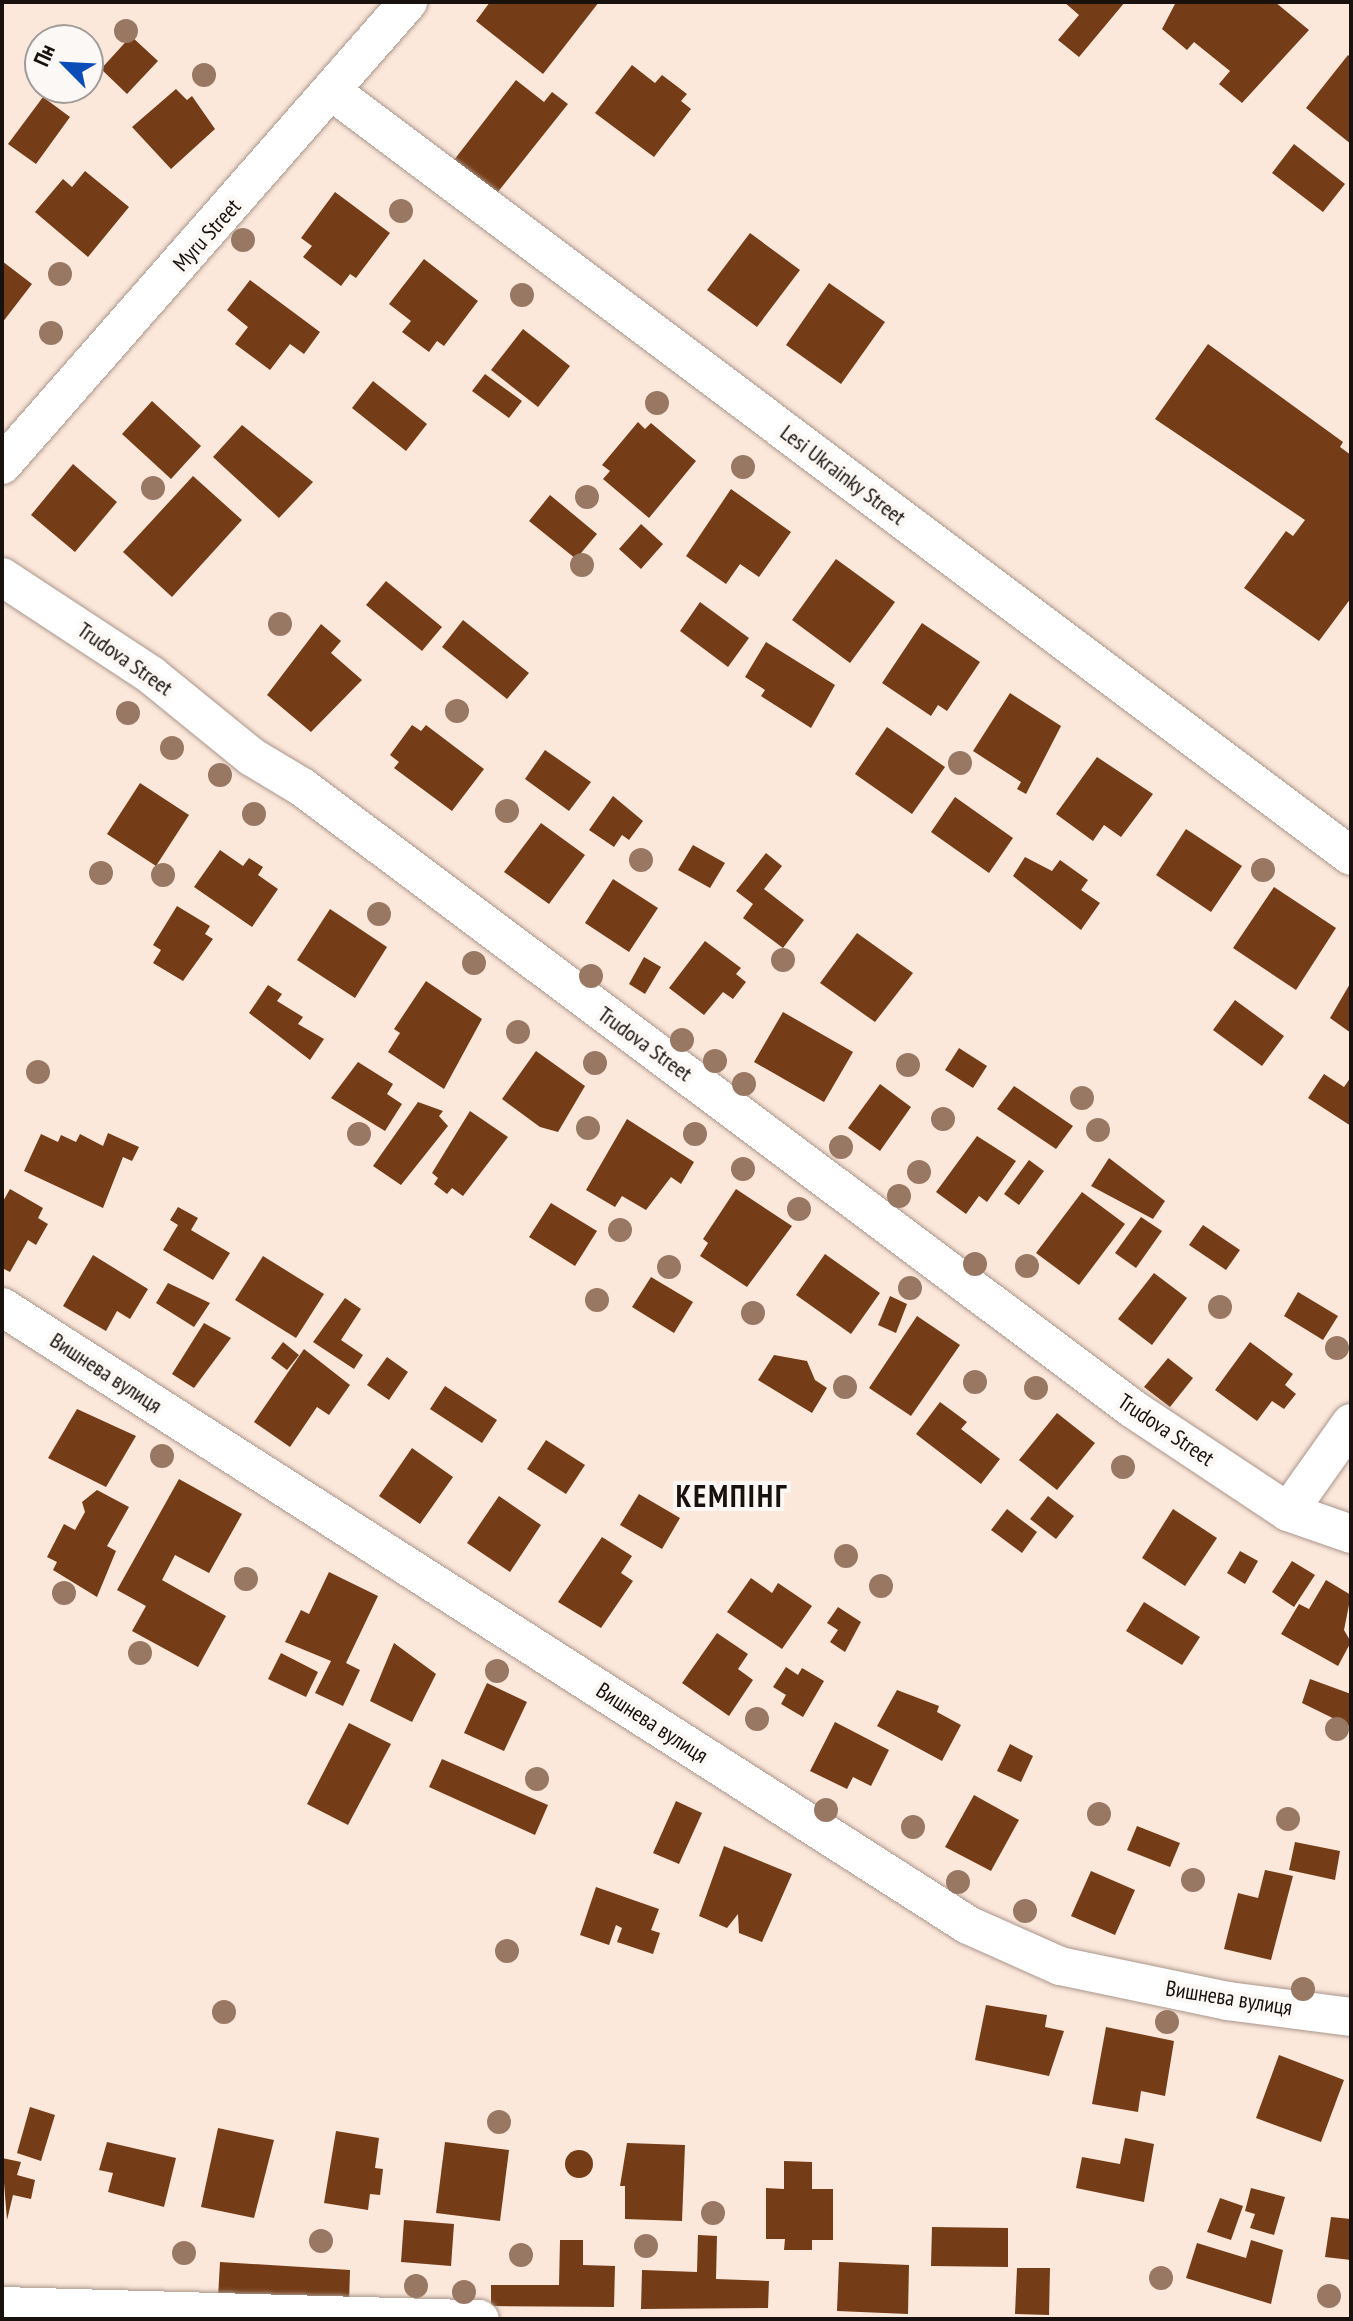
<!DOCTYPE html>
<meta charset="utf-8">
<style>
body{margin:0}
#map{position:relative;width:1353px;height:2321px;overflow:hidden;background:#fce7db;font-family:"PT Sans Narrow",sans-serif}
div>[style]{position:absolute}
.building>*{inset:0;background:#753d17}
.round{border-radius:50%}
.roads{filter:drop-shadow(0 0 2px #aa968b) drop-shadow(0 0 2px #aa968b)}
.minor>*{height:38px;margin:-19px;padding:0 19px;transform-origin:19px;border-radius:19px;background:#fff}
.trees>*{width:24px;height:24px;margin:-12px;border-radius:50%;background:#987863}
span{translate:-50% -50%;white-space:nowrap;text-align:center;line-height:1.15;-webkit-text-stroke:8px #fcf8f6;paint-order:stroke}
.street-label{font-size:22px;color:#18110d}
.district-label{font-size:30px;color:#18110d;font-weight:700;letter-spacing:2px}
.frame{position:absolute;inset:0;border:4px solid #18110d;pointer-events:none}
.north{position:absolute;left:24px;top:24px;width:80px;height:80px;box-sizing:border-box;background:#fcf8f6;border:2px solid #a19c99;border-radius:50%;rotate:294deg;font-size:22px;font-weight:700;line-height:32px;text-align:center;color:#18110d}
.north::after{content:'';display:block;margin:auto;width:28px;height:36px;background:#0b4db8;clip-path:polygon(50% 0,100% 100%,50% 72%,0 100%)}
</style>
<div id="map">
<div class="building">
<i style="clip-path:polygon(490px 2px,599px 2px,543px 74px,476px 21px)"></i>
<i style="clip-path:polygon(1064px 2px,1125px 2px,1079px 57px,1058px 40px,1079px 15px)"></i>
<i style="clip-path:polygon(1176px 2px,1275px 2px,1309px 30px,1242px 103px,1219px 84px,1230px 71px,1194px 42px,1187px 50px,1162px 29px)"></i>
<i style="clip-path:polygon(131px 36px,158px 61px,127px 94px,101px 69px)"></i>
<i style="clip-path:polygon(1348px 55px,1351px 58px,1351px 144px,1306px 108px)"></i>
<i style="clip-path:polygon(632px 65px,655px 83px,662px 75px,687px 94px,681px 101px,691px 109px,654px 157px,595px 113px)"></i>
<i style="clip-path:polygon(516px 80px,544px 102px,552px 92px,568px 104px,497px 193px,454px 160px)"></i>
<i style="clip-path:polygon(176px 89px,187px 100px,192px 96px,215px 129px,171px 169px,132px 127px)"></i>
<i style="clip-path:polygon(43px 97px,70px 117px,36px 164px,8px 144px)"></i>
<i style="clip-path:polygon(1294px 144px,1345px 184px,1323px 212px,1272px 173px)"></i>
<i style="clip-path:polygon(85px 171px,129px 207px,88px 257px,35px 212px,63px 179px,72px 187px)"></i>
<i style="clip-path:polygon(335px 192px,390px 233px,356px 278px,350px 274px,341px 286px,303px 257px,312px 246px,301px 238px)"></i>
<i style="clip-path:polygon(750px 233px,800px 270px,757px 327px,707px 290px)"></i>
<i style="clip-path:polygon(424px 259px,478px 301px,444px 346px,437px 341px,429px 352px,402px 332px,411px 321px,389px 304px)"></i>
<i style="clip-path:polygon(2px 261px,32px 284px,2px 323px)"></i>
<i style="clip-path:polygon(250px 280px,320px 332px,304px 354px,290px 344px,270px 370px,235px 344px,248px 327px,227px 310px)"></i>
<i style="clip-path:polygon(829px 283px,885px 322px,841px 384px,786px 345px)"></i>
<i style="clip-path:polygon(523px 329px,570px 366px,538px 407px,491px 370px)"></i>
<i style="clip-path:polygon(1208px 344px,1343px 442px,1340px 447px,1351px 455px,1351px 598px,1319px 641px,1244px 588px,1286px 531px,1293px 536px,1305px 520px,1155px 419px)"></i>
<i style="clip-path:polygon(485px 374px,522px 401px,509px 418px,472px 391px)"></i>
<i style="clip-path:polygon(373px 381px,427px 424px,406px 451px,352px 408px)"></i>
<i style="clip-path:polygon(152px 401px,201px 446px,171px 479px,122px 434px)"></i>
<i style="clip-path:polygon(638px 422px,645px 429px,651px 423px,696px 461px,649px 518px,603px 479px,610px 471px,602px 465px)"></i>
<i style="clip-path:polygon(242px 425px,313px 482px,279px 518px,213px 457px)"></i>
<i style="clip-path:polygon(73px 464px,117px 502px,75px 552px,31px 515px)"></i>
<i style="clip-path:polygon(193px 476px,242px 520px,172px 597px,123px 552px)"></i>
<i style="clip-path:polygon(731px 489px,791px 532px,759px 577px,740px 564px,726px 584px,686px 556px)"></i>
<i style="clip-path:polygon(550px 495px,597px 534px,576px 559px,529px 521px)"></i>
<i style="clip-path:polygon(641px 524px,663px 544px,641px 569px,619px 549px)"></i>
<i style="clip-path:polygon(836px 559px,895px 602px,850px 663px,792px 620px)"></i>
<i style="clip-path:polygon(386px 581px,442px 627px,422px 651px,366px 605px)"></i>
<i style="clip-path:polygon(700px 602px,749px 638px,728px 667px,680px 631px)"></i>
<i style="clip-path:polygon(463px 620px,529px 673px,507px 699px,442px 647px)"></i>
<i style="clip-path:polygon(922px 623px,980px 662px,947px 711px,938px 705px,931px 716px,882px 683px)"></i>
<i style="clip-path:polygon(321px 624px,341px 641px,331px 653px,362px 680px,311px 732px,267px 695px)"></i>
<i style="clip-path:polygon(766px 642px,835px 685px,811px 728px,761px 696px,765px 690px,745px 677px)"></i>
<i style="clip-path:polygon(1010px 693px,1061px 726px,1026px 794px,1017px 789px,1021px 782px,973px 751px)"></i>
<i style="clip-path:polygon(412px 725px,421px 731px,426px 725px,484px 769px,452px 811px,394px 768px,399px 762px,390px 755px)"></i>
<i style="clip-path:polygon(887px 727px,945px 767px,912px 814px,855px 774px)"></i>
<i style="clip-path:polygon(545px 750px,591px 782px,569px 811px,525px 779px)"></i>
<i style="clip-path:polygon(1097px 757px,1153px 794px,1121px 837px,1104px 825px,1093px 841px,1056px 814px)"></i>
<i style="clip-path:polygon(140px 783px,189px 815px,156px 866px,107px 834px)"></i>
<i style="clip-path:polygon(613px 796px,643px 821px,629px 840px,622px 835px,614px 847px,589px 830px)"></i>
<i style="clip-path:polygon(955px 797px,1013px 838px,989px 873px,931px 832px)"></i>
<i style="clip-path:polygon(541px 823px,585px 855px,549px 904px,504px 872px)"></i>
<i style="clip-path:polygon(1186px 829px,1242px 866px,1211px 912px,1156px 875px)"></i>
<i style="clip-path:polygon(693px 845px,725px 863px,710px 888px,678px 870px)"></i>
<i style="clip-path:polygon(220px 850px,243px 866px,249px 858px,263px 867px,258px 875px,278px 889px,252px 927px,194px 887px)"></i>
<i style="clip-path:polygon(766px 853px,782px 866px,764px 889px,804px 920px,783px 948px,743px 918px,753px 904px,736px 891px)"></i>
<i style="clip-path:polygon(1025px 857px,1052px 871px,1060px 860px,1088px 880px,1081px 890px,1100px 903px,1081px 930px,1013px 876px)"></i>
<i style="clip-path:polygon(613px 879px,658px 908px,629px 952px,585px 923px)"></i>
<i style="clip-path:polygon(1274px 887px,1336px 928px,1296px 990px,1233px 948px)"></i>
<i style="clip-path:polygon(177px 906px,210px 926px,205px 934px,213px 939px,183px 981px,153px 963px,161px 950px,153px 945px)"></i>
<i style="clip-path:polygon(330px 909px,387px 947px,355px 998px,297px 960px)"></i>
<i style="clip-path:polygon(857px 933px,913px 973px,875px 1022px,820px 983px)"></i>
<i style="clip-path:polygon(705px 941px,741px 968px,736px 974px,746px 982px,733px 999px,723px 992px,704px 1015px,669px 988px)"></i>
<i style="clip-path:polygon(644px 957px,661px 967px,645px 994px,629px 984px)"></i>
<i style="clip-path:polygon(426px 981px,482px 1019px,444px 1089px,388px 1052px,400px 1033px,394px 1029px)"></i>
<i style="clip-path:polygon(1351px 982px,1351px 1033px,1330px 1018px)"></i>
<i style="clip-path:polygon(268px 985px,282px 994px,277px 1001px,303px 1017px,298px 1024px,324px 1039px,310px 1060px,249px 1013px)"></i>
<i style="clip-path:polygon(1235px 1000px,1284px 1036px,1262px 1066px,1213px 1030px)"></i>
<i style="clip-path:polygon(783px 1012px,853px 1052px,824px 1102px,754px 1062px)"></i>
<i style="clip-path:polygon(959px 1048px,987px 1066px,973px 1088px,945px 1070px)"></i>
<i style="clip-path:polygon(536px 1051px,585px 1086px,558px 1132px,540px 1127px,502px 1099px)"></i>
<i style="clip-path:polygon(358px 1062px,393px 1084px,387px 1094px,402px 1104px,385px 1131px,331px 1098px)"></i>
<i style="clip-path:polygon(1324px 1074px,1344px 1087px,1351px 1077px,1351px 1126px,1308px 1098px)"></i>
<i style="clip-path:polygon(880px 1084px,911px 1107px,880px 1151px,848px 1128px)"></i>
<i style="clip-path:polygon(1014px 1086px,1073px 1126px,1056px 1149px,997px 1109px)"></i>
<i style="clip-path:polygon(418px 1102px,443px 1111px,439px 1116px,448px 1126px,401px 1185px,373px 1166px)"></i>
<i style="clip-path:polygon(470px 1111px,508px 1137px,463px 1196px,452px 1188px,447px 1194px,434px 1184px,438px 1178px,432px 1173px)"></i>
<i style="clip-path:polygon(627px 1119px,694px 1162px,681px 1184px,671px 1177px,646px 1210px,622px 1196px,615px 1207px,586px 1190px)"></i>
<i style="clip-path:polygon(108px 1133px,139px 1147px,132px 1161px,123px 1157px,103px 1208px,24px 1171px,41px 1134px,58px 1142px,61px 1135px,76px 1142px,80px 1134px,103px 1146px)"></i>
<i style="clip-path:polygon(977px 1136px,1016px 1161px,987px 1202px,979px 1196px,966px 1214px,936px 1192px)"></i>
<i style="clip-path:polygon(1109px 1158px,1165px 1201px,1153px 1219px,1091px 1186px)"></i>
<i style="clip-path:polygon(1029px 1160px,1044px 1171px,1019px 1205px,1004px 1194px)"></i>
<i style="clip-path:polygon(10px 1189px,43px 1208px,38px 1218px,48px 1224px,36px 1245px,28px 1240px,10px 1272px,2px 1268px,2px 1203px)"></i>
<i style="clip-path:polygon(736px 1189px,792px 1226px,747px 1287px,700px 1256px,708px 1243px,703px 1239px)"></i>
<i style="clip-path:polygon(1082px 1192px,1125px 1224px,1079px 1285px,1036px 1253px)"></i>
<i style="clip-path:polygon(551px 1203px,597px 1231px,575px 1266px,529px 1237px)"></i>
<i style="clip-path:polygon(178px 1207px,198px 1218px,191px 1230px,230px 1253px,213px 1280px,163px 1250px,178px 1225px,170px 1220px)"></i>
<i style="clip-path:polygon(1141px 1217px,1162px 1231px,1136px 1268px,1115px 1253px)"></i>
<i style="clip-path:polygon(1203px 1225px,1240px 1250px,1226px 1270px,1189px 1245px)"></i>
<i style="clip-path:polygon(825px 1254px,880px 1293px,851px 1334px,796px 1295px)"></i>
<i style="clip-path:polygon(93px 1255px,148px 1289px,130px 1319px,117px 1311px,106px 1331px,63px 1306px)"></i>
<i style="clip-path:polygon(263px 1256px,324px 1294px,296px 1338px,235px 1300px)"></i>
<i style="clip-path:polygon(1154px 1273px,1187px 1298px,1152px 1345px,1118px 1319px)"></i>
<i style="clip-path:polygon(651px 1277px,693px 1302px,674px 1333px,632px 1307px)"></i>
<i style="clip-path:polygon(168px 1283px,210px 1303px,194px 1327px,156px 1303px)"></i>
<i style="clip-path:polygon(1298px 1292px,1338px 1316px,1323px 1340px,1284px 1316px)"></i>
<i style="clip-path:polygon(890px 1296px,907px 1304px,896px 1333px,878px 1325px)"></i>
<i style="clip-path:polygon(345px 1298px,361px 1309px,341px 1340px,363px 1355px,354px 1369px,313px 1342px)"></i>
<i style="clip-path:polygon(917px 1316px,960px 1345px,911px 1416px,869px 1388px)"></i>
<i style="clip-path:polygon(204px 1323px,231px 1338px,194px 1388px,172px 1374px)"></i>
<i style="clip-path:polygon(283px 1342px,299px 1355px,287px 1370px,271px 1358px)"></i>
<i style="clip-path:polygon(1250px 1342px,1293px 1374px,1285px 1385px,1296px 1394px,1284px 1409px,1272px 1401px,1257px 1421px,1215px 1390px)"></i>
<i style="clip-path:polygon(304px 1349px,350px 1385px,329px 1415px,317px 1407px,290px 1447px,254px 1422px)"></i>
<i style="clip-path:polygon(774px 1355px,807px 1361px,815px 1380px,827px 1388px,812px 1413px,758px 1380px)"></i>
<i style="clip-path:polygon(387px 1357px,408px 1372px,389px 1400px,367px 1385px)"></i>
<i style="clip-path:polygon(1168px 1358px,1193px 1378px,1170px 1407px,1144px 1387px)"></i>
<i style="clip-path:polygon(445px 1386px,497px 1420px,482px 1443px,430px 1409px)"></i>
<i style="clip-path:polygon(940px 1402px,967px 1422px,961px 1429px,1000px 1459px,981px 1484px,916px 1434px)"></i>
<i style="clip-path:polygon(77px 1409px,136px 1436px,106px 1487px,48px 1458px)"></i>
<i style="clip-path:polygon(1057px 1413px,1095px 1443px,1057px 1490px,1019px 1460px)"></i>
<i style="clip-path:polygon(546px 1440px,585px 1465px,566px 1494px,527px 1469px)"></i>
<i style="clip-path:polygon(412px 1448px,453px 1477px,420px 1524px,379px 1496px)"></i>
<i style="clip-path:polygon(179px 1479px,242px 1514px,209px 1573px,175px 1555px,162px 1580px,226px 1616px,198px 1667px,132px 1631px,146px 1606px,117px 1590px)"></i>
<i style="clip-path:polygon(97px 1490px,129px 1507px,107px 1546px,116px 1551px,97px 1597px,53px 1570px,57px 1562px,47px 1557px,64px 1524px,75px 1530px,85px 1512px,82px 1502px)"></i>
<i style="clip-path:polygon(639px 1494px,680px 1518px,662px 1549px,620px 1525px)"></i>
<i style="clip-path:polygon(499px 1496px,541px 1525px,510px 1572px,467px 1543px)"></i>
<i style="clip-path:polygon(1048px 1496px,1074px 1516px,1056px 1539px,1030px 1519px)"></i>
<i style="clip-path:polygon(1007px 1509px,1037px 1532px,1022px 1553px,991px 1530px)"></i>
<i style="clip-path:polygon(1173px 1509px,1217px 1538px,1185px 1586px,1142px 1558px)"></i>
<i style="clip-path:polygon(602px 1537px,632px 1556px,621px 1573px,633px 1581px,601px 1628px,558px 1602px)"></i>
<i style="clip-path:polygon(1240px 1551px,1258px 1561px,1245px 1584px,1227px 1573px)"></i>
<i style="clip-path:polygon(1292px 1561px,1315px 1575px,1294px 1607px,1272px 1592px)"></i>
<i style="clip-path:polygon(329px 1572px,378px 1596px,346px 1663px,360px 1670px,343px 1706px,315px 1693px,331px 1661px,285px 1642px,301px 1610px,309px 1614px)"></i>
<i style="clip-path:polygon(751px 1578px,772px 1593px,778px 1583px,812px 1606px,782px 1649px,727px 1612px)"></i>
<i style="clip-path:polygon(1326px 1580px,1351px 1595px,1344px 1630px,1351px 1642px,1338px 1666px,1281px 1634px,1299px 1604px,1309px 1609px)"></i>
<i style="clip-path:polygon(1144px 1602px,1200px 1637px,1182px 1665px,1126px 1631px)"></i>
<i style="clip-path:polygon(838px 1607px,861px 1622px,845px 1652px,830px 1642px,838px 1630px,827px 1623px)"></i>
<i style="clip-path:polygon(717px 1633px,748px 1654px,738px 1669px,753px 1680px,729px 1716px,682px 1683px)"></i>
<i style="clip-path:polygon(394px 1643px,436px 1674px,412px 1722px,370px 1701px)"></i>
<i style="clip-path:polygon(281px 1653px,318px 1672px,306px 1697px,268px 1679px)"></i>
<i style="clip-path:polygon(786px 1667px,798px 1675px,802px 1668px,824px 1681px,803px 1717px,781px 1704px,786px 1695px,773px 1687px)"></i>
<i style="clip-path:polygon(1310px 1679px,1351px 1694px,1351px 1727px,1302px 1703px)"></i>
<i style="clip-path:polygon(487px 1683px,527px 1702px,504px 1751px,464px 1733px)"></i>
<i style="clip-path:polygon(897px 1690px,939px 1706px,937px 1712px,961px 1725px,942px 1761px,877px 1726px)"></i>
<i style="clip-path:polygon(835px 1722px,889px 1750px,871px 1786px,853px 1777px,847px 1789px,810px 1771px)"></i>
<i style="clip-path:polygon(349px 1723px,391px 1744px,348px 1825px,307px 1804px)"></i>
<i style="clip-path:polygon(1010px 1744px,1033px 1756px,1021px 1782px,997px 1771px)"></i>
<i style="clip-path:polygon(442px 1759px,548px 1805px,535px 1835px,429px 1787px)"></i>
<i style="clip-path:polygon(974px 1795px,1019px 1820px,991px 1871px,945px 1847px)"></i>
<i style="clip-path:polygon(676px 1801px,702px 1813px,679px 1864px,653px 1853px)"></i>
<i style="clip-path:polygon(1137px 1826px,1180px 1843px,1170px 1867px,1127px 1850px)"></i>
<i style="clip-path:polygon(1295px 1842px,1340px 1851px,1335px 1880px,1289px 1870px)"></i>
<i style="clip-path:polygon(724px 1846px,792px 1874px,762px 1942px,739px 1933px,738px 1914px,727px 1928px,699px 1916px)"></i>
<i style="clip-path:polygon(1265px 1870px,1293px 1876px,1271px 1960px,1224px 1949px,1238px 1893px,1258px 1898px)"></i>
<i style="clip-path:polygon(1091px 1871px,1135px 1890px,1115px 1935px,1071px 1916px)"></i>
<i style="clip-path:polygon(596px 1887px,659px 1909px,651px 1930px,660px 1933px,653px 1954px,617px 1942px,622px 1928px,616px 1925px,609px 1945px,580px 1935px)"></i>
<i style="clip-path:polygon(986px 2005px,1047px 2015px,1045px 2027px,1064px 2031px,1049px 2076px,975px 2060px)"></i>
<i style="clip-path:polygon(1106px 2027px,1174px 2041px,1165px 2096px,1141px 2091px,1138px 2112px,1092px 2104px)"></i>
<i style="clip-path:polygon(1279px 2055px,1344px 2080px,1321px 2142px,1256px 2118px)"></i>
<i style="clip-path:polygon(30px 2107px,55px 2115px,41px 2161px,17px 2153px)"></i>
<i style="clip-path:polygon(218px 2128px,274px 2140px,254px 2218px,201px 2207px)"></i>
<i style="clip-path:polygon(336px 2131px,379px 2138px,375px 2168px,383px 2169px,380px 2195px,370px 2194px,368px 2210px,324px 2203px)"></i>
<i style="clip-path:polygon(1125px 2138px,1154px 2144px,1144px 2202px,1076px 2188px,1082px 2157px,1120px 2164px)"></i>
<i style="clip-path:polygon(107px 2142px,176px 2158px,164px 2207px,108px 2192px,113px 2173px,99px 2170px)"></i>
<i style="clip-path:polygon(445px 2142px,509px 2150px,500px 2221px,436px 2213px)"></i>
<i style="clip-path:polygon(627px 2143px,685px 2145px,682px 2221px,625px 2219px,625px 2186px,620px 2186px)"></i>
<i class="round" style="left:565px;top:2150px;width:28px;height:28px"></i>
<i style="clip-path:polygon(2px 2158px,21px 2162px,17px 2175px,35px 2180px,31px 2199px,13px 2195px,7px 2220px)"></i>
<i style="clip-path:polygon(784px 2161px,812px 2162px,812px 2189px,833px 2189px,833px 2240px,812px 2240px,812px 2250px,784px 2250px,785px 2239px,766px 2239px,766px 2188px,784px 2189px)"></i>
<i style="clip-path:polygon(1251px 2188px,1285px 2197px,1274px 2235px,1250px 2228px,1255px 2214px,1245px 2211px)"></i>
<i style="clip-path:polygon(1220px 2198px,1243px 2206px,1231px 2240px,1207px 2232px)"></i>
<i style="clip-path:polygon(1331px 2217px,1351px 2219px,1351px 2260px,1325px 2257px)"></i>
<i style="clip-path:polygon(404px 2220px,454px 2224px,451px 2266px,401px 2262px)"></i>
<i style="clip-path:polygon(932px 2227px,1008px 2228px,1008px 2267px,931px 2266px)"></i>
<i style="clip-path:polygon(698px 2235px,717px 2236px,716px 2279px,769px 2281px,768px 2308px,641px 2309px,642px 2270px,697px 2272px)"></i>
<i style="clip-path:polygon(560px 2240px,583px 2240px,583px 2265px,615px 2266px,614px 2307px,491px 2306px,491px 2285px,559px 2285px)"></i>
<i style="clip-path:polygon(1251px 2240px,1283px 2250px,1271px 2304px,1186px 2278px,1197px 2243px,1246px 2258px)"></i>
<i style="clip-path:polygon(220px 2262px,350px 2270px,349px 2304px,218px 2298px)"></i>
<i style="clip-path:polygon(839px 2262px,909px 2265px,908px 2314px,837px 2311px)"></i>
<i style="clip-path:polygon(1017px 2268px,1050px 2268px,1049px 2315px,1015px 2314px)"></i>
</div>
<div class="roads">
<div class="minor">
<i style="left:334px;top:93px;width:1271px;rotate:36.88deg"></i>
<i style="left:2px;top:465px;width:616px;rotate:-48.75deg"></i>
<i style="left:2px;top:577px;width:178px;rotate:33.3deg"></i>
<i style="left:151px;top:675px;width:130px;rotate:39.1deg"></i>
<i style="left:252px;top:757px;width:58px;rotate:31deg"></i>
<i style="left:302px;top:787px;width:1038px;rotate:36.81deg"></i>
<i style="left:1133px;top:1409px;width:186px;rotate:33.6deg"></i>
<i style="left:1288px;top:1512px;width:67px;rotate:19.2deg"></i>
<i style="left:2px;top:1307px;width:1147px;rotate:32.61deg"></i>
<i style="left:968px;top:1925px;width:101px;rotate:24deg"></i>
<i style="left:1060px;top:1966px;width:172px;rotate:11.8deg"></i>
<i style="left:1228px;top:2001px;width:124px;rotate:7.4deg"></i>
<i style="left:1288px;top:1512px;width:109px;rotate:-54.7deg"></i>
<i style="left:2px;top:2306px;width:478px;rotate:1.6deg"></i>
</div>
</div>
<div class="trees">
<i style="left:126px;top:31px"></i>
<i style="left:204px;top:75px"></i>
<i style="left:401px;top:211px"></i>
<i style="left:243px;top:240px"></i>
<i style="left:60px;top:274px"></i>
<i style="left:522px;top:295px"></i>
<i style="left:51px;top:333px"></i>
<i style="left:657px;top:403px"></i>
<i style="left:743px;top:467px"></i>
<i style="left:153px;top:488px"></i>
<i style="left:587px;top:497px"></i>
<i style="left:582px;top:565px"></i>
<i style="left:280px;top:624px"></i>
<i style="left:457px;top:711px"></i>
<i style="left:128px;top:713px"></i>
<i style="left:172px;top:748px"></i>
<i style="left:960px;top:763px"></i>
<i style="left:220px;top:775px"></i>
<i style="left:507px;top:811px"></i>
<i style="left:254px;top:814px"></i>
<i style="left:641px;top:860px"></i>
<i style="left:1263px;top:870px"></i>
<i style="left:101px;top:873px"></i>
<i style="left:163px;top:875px"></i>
<i style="left:379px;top:914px"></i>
<i style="left:783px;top:960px"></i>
<i style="left:474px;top:963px"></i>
<i style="left:591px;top:976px"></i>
<i style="left:518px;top:1032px"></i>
<i style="left:682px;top:1040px"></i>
<i style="left:715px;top:1061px"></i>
<i style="left:595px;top:1063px"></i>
<i style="left:908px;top:1065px"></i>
<i style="left:38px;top:1072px"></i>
<i style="left:744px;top:1084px"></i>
<i style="left:1082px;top:1098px"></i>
<i style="left:943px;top:1119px"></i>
<i style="left:588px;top:1128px"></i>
<i style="left:1098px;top:1130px"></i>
<i style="left:359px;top:1134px"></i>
<i style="left:695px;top:1134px"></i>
<i style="left:841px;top:1147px"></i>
<i style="left:743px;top:1169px"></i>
<i style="left:919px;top:1172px"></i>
<i style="left:899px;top:1196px"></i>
<i style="left:799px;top:1209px"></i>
<i style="left:620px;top:1230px"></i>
<i style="left:975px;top:1264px"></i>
<i style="left:1027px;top:1266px"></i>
<i style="left:669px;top:1267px"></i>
<i style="left:910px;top:1288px"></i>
<i style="left:597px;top:1300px"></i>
<i style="left:1220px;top:1307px"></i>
<i style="left:753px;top:1313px"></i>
<i style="left:1337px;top:1348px"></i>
<i style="left:975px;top:1382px"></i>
<i style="left:845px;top:1387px"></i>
<i style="left:1036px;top:1388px"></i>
<i style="left:162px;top:1456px"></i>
<i style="left:1123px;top:1467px"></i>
<i style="left:846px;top:1556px"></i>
<i style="left:246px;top:1579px"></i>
<i style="left:881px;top:1586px"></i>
<i style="left:64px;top:1593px"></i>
<i style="left:140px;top:1653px"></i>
<i style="left:497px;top:1671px"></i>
<i style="left:757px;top:1719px"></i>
<i style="left:1337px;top:1729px"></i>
<i style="left:537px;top:1779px"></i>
<i style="left:826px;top:1810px"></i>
<i style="left:1099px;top:1814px"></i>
<i style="left:1288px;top:1819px"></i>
<i style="left:913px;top:1827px"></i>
<i style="left:1193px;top:1880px"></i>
<i style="left:958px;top:1882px"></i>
<i style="left:1025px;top:1911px"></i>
<i style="left:507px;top:1951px"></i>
<i style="left:1303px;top:1989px"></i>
<i style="left:224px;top:2012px"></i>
<i style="left:1167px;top:2022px"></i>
<i style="left:499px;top:2122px"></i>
<i style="left:713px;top:2213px"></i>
<i style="left:321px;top:2241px"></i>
<i style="left:646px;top:2246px"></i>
<i style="left:184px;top:2253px"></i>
<i style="left:521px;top:2255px"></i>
<i style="left:1161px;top:2278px"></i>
<i style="left:416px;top:2286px"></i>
<i style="left:464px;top:2292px"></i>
<i style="left:1329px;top:2296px"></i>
</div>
<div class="street-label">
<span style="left:207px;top:235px;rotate:-48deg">Myru Street</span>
<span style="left:843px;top:475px;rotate:37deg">Lesi Ukrainky Street</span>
<span style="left:125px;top:659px;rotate:35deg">Trudova Street</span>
<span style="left:645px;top:1044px;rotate:36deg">Trudova Street</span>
<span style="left:106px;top:1373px;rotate:33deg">Вишнева вулиця</span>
<span style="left:1166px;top:1430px;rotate:34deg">Trudova Street</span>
<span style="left:652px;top:1723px;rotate:33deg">Вишнева вулиця</span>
<span style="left:1229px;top:1998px;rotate:9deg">Вишнева вулиця</span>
</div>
<div class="district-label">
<span style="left:732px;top:1496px">КЕМПІНГ</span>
</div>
<div class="frame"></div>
<div class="north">Пн</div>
</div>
